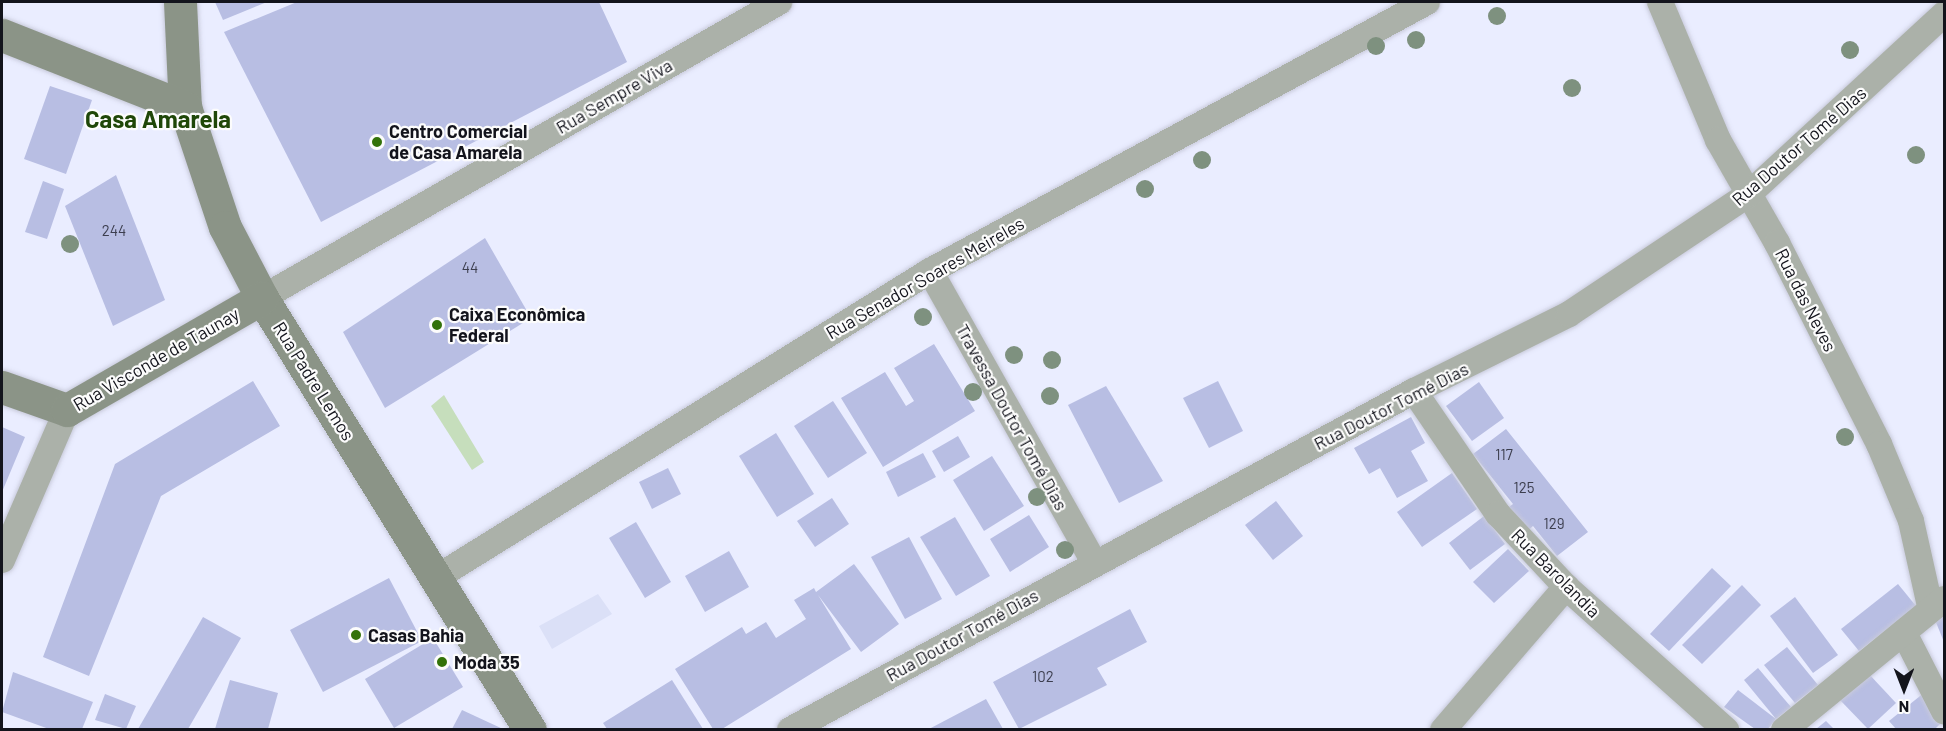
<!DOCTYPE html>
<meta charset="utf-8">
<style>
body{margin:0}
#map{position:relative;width:1946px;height:731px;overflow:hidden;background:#eaedff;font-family:Barlow,sans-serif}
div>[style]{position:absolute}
.built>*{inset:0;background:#dbe0f7}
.green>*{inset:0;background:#c6debc}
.building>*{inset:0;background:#b8bee3}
.roads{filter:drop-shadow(0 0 2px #c8cadb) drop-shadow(0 0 2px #c8cadb)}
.street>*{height:26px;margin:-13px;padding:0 13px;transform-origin:13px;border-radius:13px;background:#abb1a9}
.secondary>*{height:33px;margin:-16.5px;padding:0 16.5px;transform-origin:16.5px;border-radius:16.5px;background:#8b9487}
.trees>*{width:18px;height:18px;margin:-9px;border-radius:50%;background:#7e917f}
.dots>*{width:16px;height:16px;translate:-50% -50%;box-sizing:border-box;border:3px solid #fcfcfc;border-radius:50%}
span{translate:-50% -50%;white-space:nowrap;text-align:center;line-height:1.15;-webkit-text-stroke:4.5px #fcfcfc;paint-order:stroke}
.number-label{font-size:15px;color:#3c3e4e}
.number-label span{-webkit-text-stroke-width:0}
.street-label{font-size:18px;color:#13141c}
.poi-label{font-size:18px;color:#13141c;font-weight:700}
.left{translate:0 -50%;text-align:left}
.district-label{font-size:24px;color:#1f4708;font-weight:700}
.frame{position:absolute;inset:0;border:3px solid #13141c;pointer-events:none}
.north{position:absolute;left:1874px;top:659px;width:60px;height:60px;-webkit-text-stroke:4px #fcfcfc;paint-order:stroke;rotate:180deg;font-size:16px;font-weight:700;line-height:24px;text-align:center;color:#13141c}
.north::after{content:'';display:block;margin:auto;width:21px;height:27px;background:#13141c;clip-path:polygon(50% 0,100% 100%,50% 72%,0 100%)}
</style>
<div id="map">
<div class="built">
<i style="clip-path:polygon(598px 594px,612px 614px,552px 649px,539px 626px)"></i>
</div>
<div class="green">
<i style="clip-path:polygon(444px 395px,484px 462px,472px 470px,431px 406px)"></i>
</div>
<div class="building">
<i style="clip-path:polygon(215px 2px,267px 2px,223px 20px)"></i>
<i style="clip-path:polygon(297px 2px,599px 2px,627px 62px,321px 222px,224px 32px)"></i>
<i style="clip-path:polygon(50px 86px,92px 100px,66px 174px,24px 159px)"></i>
<i style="clip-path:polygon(116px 175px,165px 300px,113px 326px,65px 206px)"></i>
<i style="clip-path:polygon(43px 181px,64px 189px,47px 239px,25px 232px)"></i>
<i style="clip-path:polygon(485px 238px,531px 318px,385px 408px,343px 332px)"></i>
<i style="clip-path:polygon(934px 344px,975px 411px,883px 467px,841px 398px,885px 372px,906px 406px,914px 401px,894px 368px)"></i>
<i style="clip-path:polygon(253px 381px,280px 426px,161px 496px,89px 676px,43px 657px,115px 464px)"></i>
<i style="clip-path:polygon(1218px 381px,1243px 431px,1209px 448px,1183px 398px)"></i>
<i style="clip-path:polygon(1479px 382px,1504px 418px,1472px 441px,1446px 406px)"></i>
<i style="clip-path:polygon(1106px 386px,1163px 481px,1119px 503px,1068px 405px)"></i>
<i style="clip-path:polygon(833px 401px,867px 453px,828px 478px,794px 426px)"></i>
<i style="clip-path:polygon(1411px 417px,1425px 443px,1411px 451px,1428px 481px,1397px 498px,1380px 468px,1369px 474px,1354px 448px)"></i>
<i style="clip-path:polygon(2px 427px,25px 437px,2px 492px)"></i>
<i style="clip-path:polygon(1506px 429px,1588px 532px,1557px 556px,1533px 526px,1524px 534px,1505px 510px,1513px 504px,1473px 454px)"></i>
<i style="clip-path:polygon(776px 433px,814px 494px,777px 517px,739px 456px)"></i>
<i style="clip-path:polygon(958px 436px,970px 457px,944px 472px,932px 451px)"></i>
<i style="clip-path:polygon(923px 453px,936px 477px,898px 497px,886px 472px)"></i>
<i style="clip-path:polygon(992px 456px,1024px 506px,984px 531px,953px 480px)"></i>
<i style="clip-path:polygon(668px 468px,681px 494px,652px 509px,639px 482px)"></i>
<i style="clip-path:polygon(1452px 473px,1477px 509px,1422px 547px,1397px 512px)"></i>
<i style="clip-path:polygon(832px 498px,849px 524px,815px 547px,797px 521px)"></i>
<i style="clip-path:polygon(1276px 501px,1303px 536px,1273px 560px,1245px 525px)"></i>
<i style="clip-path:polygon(1029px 515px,1049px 547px,1010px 572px,990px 539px)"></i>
<i style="clip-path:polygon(1484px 516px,1505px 544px,1470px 570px,1449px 543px)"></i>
<i style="clip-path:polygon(955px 517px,990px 576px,956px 596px,920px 537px)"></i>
<i style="clip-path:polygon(636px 522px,671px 582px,645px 598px,609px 538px)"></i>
<i style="clip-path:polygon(909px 537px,942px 599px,905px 619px,871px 557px)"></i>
<i style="clip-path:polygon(1508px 549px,1529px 571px,1494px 603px,1473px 582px)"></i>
<i style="clip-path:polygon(729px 551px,749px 587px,705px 612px,685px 576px)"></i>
<i style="clip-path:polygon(854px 564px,899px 624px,861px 652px,818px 595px,851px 649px,722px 729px,713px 729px,675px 669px,742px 627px,746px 634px,766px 622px,776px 638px,806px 619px,794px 600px,814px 588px,816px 592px)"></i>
<i style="clip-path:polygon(1712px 568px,1731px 586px,1669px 651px,1650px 634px)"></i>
<i style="clip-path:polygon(389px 578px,422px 641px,323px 692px,290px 630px)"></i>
<i style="clip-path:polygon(1898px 584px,1916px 606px,1859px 651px,1841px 629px)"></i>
<i style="clip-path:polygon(1742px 585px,1761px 605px,1702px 664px,1682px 645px)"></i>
<i style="clip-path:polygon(1795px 597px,1838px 655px,1813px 673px,1770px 616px)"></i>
<i style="clip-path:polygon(1130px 609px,1147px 642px,1097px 668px,1107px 685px,1019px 729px,993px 682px)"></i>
<i style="clip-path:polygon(1944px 610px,1944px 642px,1933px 615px)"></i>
<i style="clip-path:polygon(203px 617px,241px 638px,188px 729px,138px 729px)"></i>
<i style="clip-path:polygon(433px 638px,463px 687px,394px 728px,365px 679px)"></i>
<i style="clip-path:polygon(1787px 647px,1818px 685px,1795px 703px,1764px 665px)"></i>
<i style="clip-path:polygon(1758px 668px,1791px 707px,1776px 719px,1744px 680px)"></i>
<i style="clip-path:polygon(13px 672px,93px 702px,82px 729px,49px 729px,2px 712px)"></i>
<i style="clip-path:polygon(1868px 673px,1896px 703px,1868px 729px,1840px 700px)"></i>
<i style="clip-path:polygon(230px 680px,278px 693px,268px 729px,215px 729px)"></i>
<i style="clip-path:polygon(672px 680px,703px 729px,607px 729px,603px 723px)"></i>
<i style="clip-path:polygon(1738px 690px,1776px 719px,1768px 729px,1755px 729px,1724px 707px)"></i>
<i style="clip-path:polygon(1925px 692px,1944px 720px,1935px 729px,1896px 729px,1889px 721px)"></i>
<i style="clip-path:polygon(105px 694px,136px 706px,126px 729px,95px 720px)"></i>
<i style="clip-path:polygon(986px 699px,1003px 729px,929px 729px)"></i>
<i style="clip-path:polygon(462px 710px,503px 729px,452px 729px)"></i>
<i style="clip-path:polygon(1826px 721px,1834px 729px,1816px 729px)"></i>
</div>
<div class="roads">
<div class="street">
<i style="left:1660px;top:2px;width:150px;rotate:67.2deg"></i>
<i style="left:1718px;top:140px;width:119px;rotate:60.2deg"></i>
<i style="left:1777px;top:243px;width:225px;rotate:63.1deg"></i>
<i style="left:1879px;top:444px;width:83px;rotate:67.4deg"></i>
<i style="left:1911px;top:521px;width:87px;rotate:77.4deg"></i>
<i style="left:930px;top:271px;width:334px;rotate:60.6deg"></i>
<i style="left:262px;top:298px;width:596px;rotate:-29.79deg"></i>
<i style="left:1414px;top:391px;width:149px;rotate:55.7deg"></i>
<i style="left:1498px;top:514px;width:100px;rotate:47deg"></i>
<i style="left:1566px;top:587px;width:215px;rotate:41.8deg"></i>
<i style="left:2px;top:560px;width:163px;rotate:-66.6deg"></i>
<i style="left:436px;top:578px;width:582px;rotate:-31.86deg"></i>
<i style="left:930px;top:271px;width:565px;rotate:-28.42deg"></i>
<i style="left:1904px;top:633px;width:88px;rotate:62.9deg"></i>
<i style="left:790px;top:730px;width:710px;rotate:-28.51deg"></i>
<i style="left:1414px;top:391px;width:173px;rotate:-26.4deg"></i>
<i style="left:1569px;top:314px;width:216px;rotate:-33.7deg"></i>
<i style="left:1749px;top:194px;width:265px;rotate:-42.7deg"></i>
<i style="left:1443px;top:730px;width:189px;rotate:-49.3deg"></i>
<i style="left:1784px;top:730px;width:207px;rotate:-39.3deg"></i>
</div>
<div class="secondary">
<i style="left:180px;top:2px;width:105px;rotate:87.3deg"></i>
<i style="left:185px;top:107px;width:126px;rotate:71.6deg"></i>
<i style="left:225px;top:227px;width:80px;rotate:62.5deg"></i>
<i style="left:262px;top:298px;width:508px;rotate:58.19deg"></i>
<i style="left:2px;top:35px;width:197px;rotate:21.5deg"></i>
<i style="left:2px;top:387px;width:69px;rotate:19.5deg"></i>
<i style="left:67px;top:410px;width:225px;rotate:-29.9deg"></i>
</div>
</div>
<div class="trees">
<i style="left:1497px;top:16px"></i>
<i style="left:1416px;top:40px"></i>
<i style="left:1376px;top:46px"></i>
<i style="left:1850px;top:50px"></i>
<i style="left:1572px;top:88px"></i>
<i style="left:1916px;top:155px"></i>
<i style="left:1202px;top:160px"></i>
<i style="left:1145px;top:189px"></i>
<i style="left:70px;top:244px"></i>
<i style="left:923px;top:317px"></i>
<i style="left:1014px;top:355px"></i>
<i style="left:1052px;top:360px"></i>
<i style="left:973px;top:392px"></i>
<i style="left:1050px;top:396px"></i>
<i style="left:1845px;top:437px"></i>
<i style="left:1037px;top:497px"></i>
<i style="left:1065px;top:550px"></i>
</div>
<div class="dots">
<i style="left:377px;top:142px;background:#337209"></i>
<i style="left:437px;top:325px;background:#337209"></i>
<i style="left:356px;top:635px;background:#337209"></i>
<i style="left:442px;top:662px;background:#337209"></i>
</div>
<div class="number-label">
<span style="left:114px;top:231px">244</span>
<span style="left:470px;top:268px">44</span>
<span style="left:1504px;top:455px">117</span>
<span style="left:1524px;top:488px">125</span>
<span style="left:1554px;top:524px">129</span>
<span style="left:1043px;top:677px">102</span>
</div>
<div class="street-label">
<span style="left:614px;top:96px;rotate:-30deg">Rua Sempre Viva</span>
<span style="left:1799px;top:146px;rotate:-41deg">Rua Doutor Tomé Dias</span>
<span style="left:925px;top:278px;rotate:-30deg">Rua Senador Soares Meireles</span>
<span style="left:1806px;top:300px;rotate:63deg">Rua das Neves</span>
<span style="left:156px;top:359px;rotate:-30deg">Rua Visconde de Taunay</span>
<span style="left:314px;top:381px;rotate:58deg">Rua Padre Lemos</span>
<span style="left:1391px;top:406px;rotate:-27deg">Rua Doutor Tomé Dias</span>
<span style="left:1012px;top:417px;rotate:61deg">Travessa Doutor Tomé Dias</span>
<span style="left:1556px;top:573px;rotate:45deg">Rua Barolandia</span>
<span style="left:962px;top:635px;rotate:-29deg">Rua Doutor Tomé Dias</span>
</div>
<div class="poi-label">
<span class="left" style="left:389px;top:142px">Centro Comercial<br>de Casa Amarela</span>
<span class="left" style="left:449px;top:325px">Caixa Econômica<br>Federal</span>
<span class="left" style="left:368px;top:635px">Casas Bahia</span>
<span class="left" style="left:454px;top:662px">Moda 35</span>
</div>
<div class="district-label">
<span style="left:158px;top:119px">Casa Amarela</span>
</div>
<div class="frame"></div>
<div class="north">N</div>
</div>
